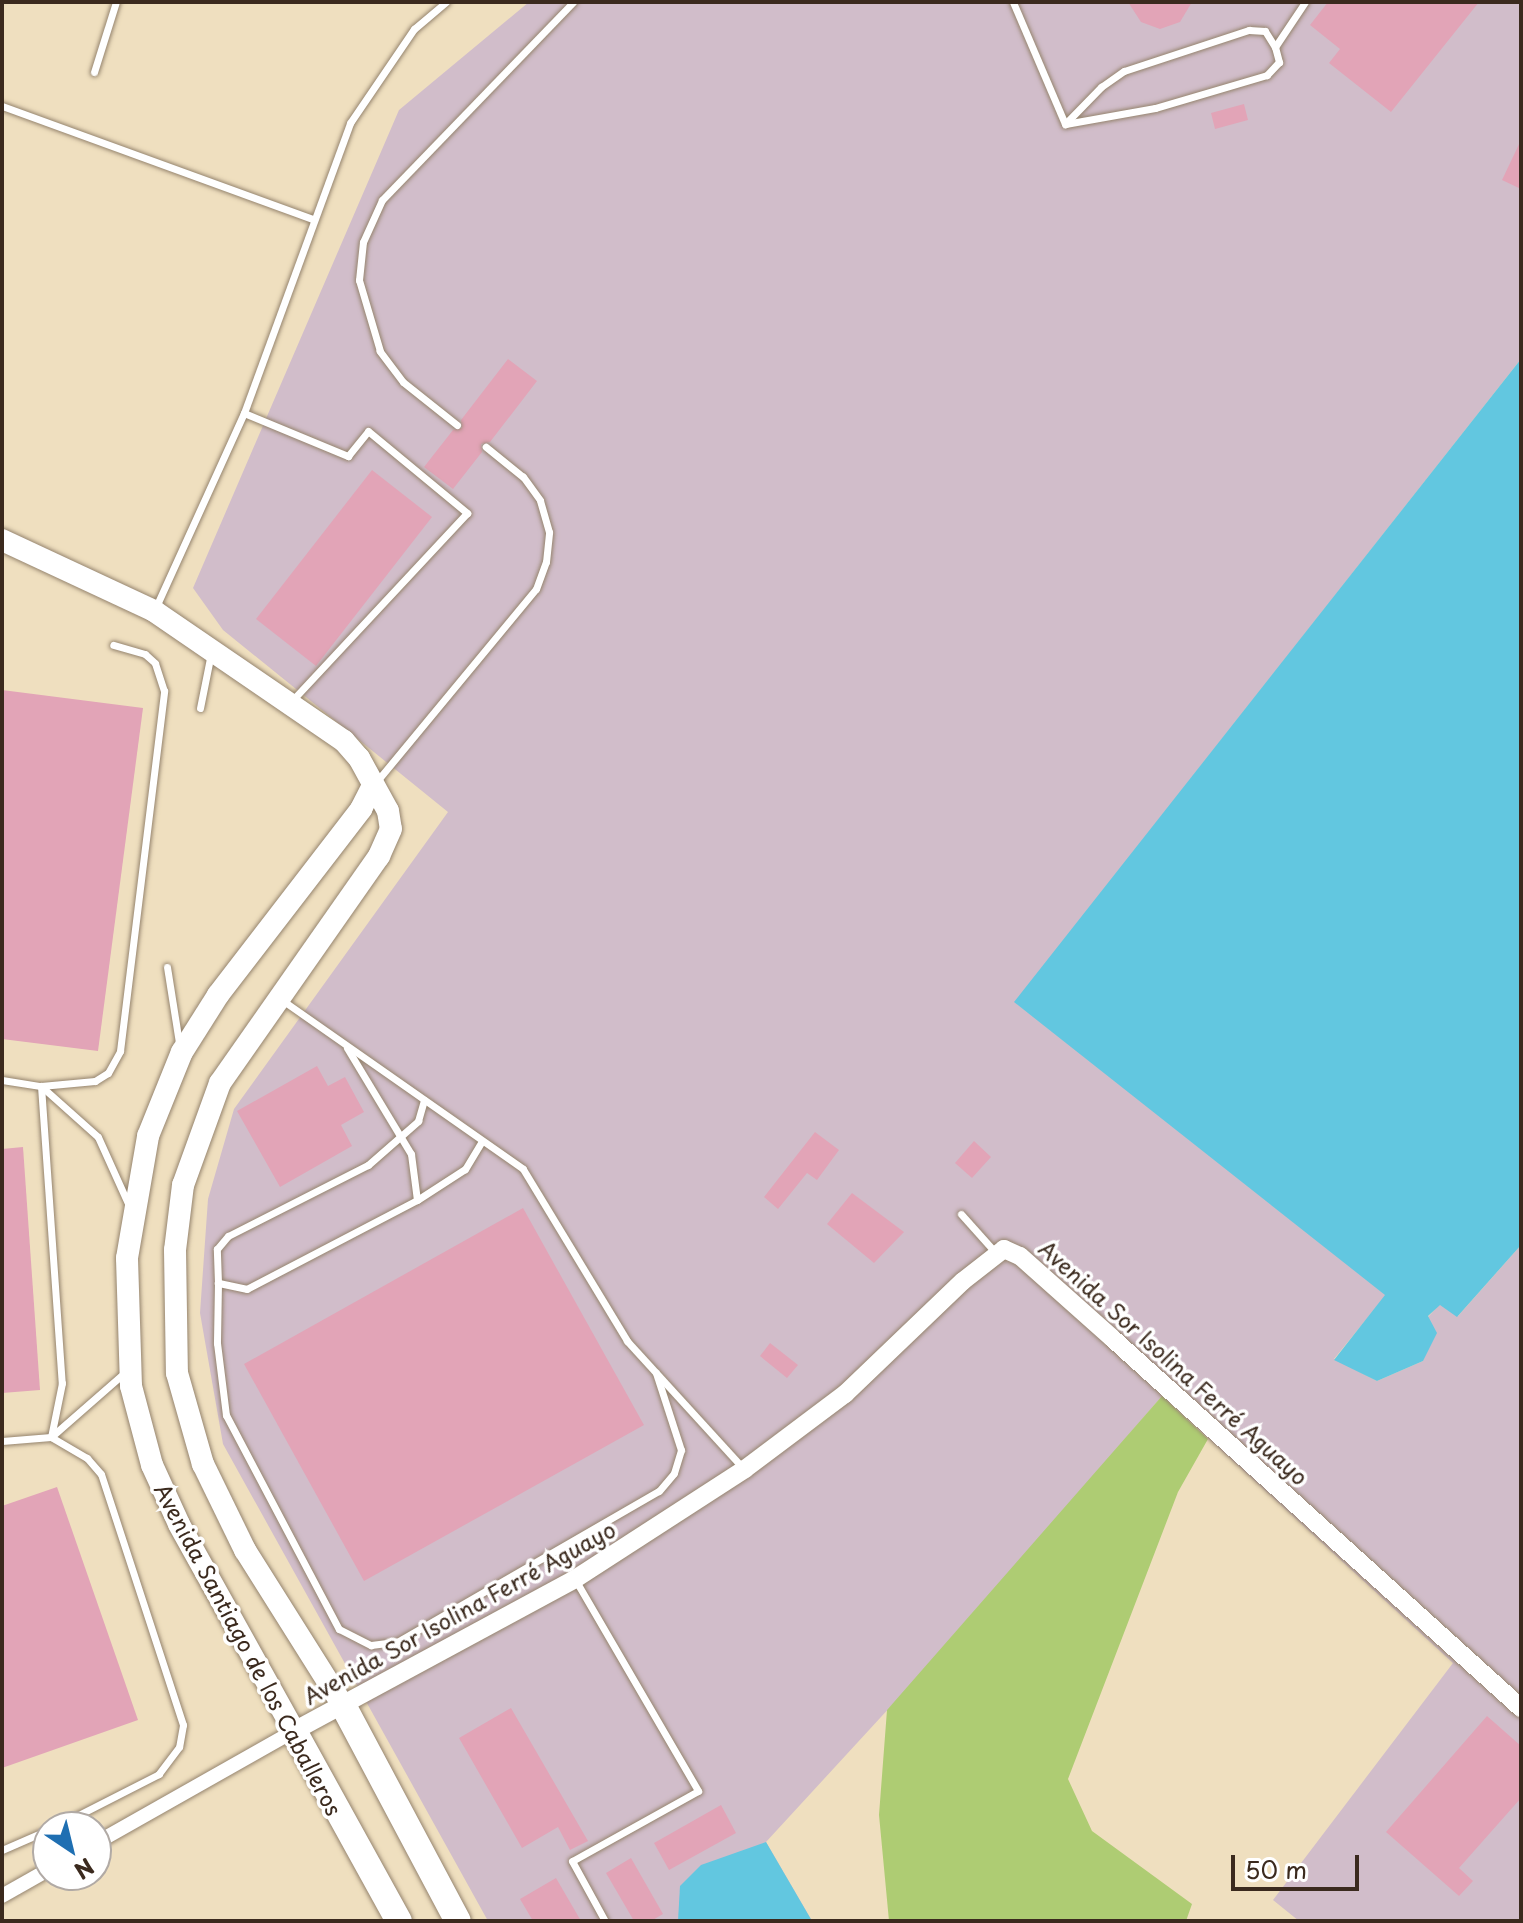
<!DOCTYPE html>
<meta charset="utf-8">
<style>
body{margin:0}
#map{position:relative;width:1523px;height:1923px;overflow:hidden;background:#efdfbf;font-family:"Playpen Sans",sans-serif}
div>[style]{position:absolute}
.industrial>*{inset:0;background:#d1bdca}
.green>*{inset:0;background:#aecc73}
.water>*{inset:0;background:#62c7e0}
.building>*{inset:0;background:#e2a4b7}
.roads{filter:drop-shadow(0 0 2px #95846e) drop-shadow(0 0 2px #95846e)}
.service>*{height:7px;margin:-3.5px;padding:0 3.5px;transform-origin:3.5px;border-radius:3.5px;background:#fff}
.minor>*{height:14px;margin:-7px;padding:0 7px;transform-origin:7px;border-radius:7px;background:#fff}
.tertiary>*{height:18px;margin:-9px;padding:0 9px;transform-origin:9px;border-radius:9px;background:#fff}
.primary>*{height:22px;margin:-11px;padding:0 11px;transform-origin:11px;border-radius:11px;background:#fff}
.motorway>*{height:26px;margin:-13px;padding:0 13px;transform-origin:13px;border-radius:13px;background:#fff}
span{translate:-50% -50%;white-space:nowrap;text-align:center;line-height:1.15;-webkit-text-stroke:7px #fff;paint-order:stroke}
.street-label{font-size:22px;color:#3b2a1e}
.frame{position:absolute;inset:0;border:4px solid #3b2a1e;pointer-events:none}
.north{position:absolute;left:32px;top:1811px;width:80px;height:80px;box-sizing:border-box;background:#fff;border:2px solid #b1aaa5;border-radius:50%;rotate:145deg;font-size:22px;font-weight:700;line-height:32px;text-align:center;color:#3b2a1e}
.north::after{content:'';display:block;margin:auto;width:28px;height:36px;background:#1f6fb2;clip-path:polygon(50% 0,100% 100%,50% 72%,0 100%)}
.scale{position:absolute;left:1231px;top:1855px;width:128px;height:36px;box-sizing:border-box;border:4px solid #3b2a1e;border-top:0;padding-left:10px;font-size:24px;line-height:28px;white-space:nowrap;color:#3b2a1e;-webkit-text-stroke:6px #fff;paint-order:stroke}
</style>
<div id="map">
<div class="industrial">
<i style="clip-path:polygon(529px 2px,1521px 2px,1521px 359px,1015px 1002px,1386px 1295px,1334px 1359px,1377px 1381px,1423px 1361px,1428px 1317px,1440px 1304px,1458px 1316px,1521px 1245px,1521px 1921px,1299px 1921px,1273px 1900px,1453px 1663px,1162px 1396px,961px 1630px,766px 1842px,812px 1921px,488px 1921px,223px 1444px,200px 1313px,208px 1199px,234px 1109px,448px 812px,223px 630px,193px 588px,399px 110px)"></i>
</div>
<div class="green">
<i style="clip-path:polygon(1162px 1396px,1208px 1439px,1178px 1492px,1068px 1779px,1092px 1831px,1192px 1904px,1186px 1921px,889px 1921px,879px 1815px,887px 1710px)"></i>
</div>
<div class="water">
<i style="clip-path:polygon(1521px 359px,1521px 1245px,1457px 1317px,1440px 1305px,1428px 1316px,1437px 1333px,1423px 1361px,1377px 1381px,1334px 1360px,1385px 1295px,1014px 1002px)"></i>
<i style="clip-path:polygon(766px 1842px,812px 1921px,678px 1921px,680px 1886px,701px 1865px)"></i>
</div>
<div class="building">
<i style="clip-path:polygon(1128px 2px,1192px 2px,1180px 22px,1160px 29px,1141px 22px)"></i>
<i style="clip-path:polygon(1328px 2px,1479px 2px,1391px 112px,1329px 63px,1340px 49px,1310px 25px)"></i>
<i style="clip-path:polygon(1244px 104px,1248px 120px,1215px 129px,1211px 113px)"></i>
<i style="clip-path:polygon(1521px 140px,1521px 189px,1502px 180px)"></i>
<i style="clip-path:polygon(508px 359px,537px 381px,490px 442px,481px 444px,482px 452px,453px 489px,424px 467px,453px 430px,462px 428px,461px 420px)"></i>
<i style="clip-path:polygon(372px 470px,432px 517px,316px 666px,256px 619px)"></i>
<i style="clip-path:polygon(2px 690px,143px 708px,98px 1051px,2px 1039px)"></i>
<i style="clip-path:polygon(317px 1066px,328px 1086px,345px 1077px,364px 1112px,341px 1125px,352px 1146px,280px 1187px,237px 1111px)"></i>
<i style="clip-path:polygon(815px 1132px,839px 1150px,817px 1180px,807px 1173px,778px 1209px,764px 1197px)"></i>
<i style="clip-path:polygon(974px 1141px,991px 1157px,972px 1178px,955px 1163px)"></i>
<i style="clip-path:polygon(23px 1147px,40px 1390px,2px 1393px,2px 1149px)"></i>
<i style="clip-path:polygon(852px 1193px,904px 1232px,874px 1263px,827px 1224px)"></i>
<i style="clip-path:polygon(523px 1208px,644px 1425px,364px 1581px,244px 1364px)"></i>
<i style="clip-path:polygon(770px 1343px,798px 1365px,787px 1378px,760px 1356px)"></i>
<i style="clip-path:polygon(57px 1487px,138px 1720px,2px 1768px,2px 1506px)"></i>
<i style="clip-path:polygon(511px 1708px,588px 1841px,570px 1850px,558px 1827px,522px 1848px,459px 1738px)"></i>
<i style="clip-path:polygon(1487px 1716px,1521px 1746px,1521px 1798px,1459px 1868px,1473px 1881px,1459px 1896px,1386px 1832px)"></i>
<i style="clip-path:polygon(721px 1805px,736px 1833px,669px 1870px,654px 1843px)"></i>
<i style="clip-path:polygon(631px 1858px,663px 1914px,651px 1921px,634px 1921px,606px 1873px)"></i>
<i style="clip-path:polygon(556px 1878px,581px 1921px,533px 1921px,520px 1899px)"></i>
</div>
<div class="roads">
<div class="service">
<i style="left:1013px;top:2px;width:133px;rotate:66.9deg"></i>
<i style="left:1249px;top:30px;width:16px;rotate:4deg"></i>
<i style="left:1265px;top:31px;width:19px;rotate:58deg"></i>
<i style="left:1275px;top:47px;width:16px;rotate:75deg"></i>
<i style="left:1279px;top:62px;width:18px;rotate:133deg"></i>
<i style="left:1267px;top:75px;width:117px;rotate:163.6deg"></i>
<i style="left:1155px;top:108px;width:91px;rotate:169.9deg"></i>
<i style="left:1065px;top:124px;width:52px;rotate:-45.8deg"></i>
<i style="left:1101px;top:87px;width:28px;rotate:-35deg"></i>
<i style="left:1124px;top:71px;width:132px;rotate:-18.2deg"></i>
<i style="left:1275px;top:47px;width:54px;rotate:-56.3deg"></i>
<i style="left:94px;top:72px;width:73px;rotate:-72.6deg"></i>
<i style="left:2px;top:106px;width:331px;rotate:20deg"></i>
<i style="left:244px;top:413px;width:113px;rotate:22.5deg"></i>
<i style="left:348px;top:456px;width:32px;rotate:-51deg"></i>
<i style="left:368px;top:431px;width:129px;rotate:39.6deg"></i>
<i style="left:467px;top:513px;width:258px;rotate:133deg"></i>
<i style="left:457px;top:425px;width:69px;rotate:-141.5deg"></i>
<i style="left:403px;top:382px;width:39px;rotate:-127deg"></i>
<i style="left:380px;top:351px;width:74px;rotate:-106.5deg"></i>
<i style="left:359px;top:280px;width:38px;rotate:-84deg"></i>
<i style="left:363px;top:242px;width:46px;rotate:-65.7deg"></i>
<i style="left:382px;top:200px;width:275px;rotate:-46deg"></i>
<i style="left:155px;top:609px;width:215px;rotate:-65.6deg"></i>
<i style="left:244px;top:413px;width:309px;rotate:-69.9deg"></i>
<i style="left:350px;top:123px;width:114px;rotate:-55.8deg"></i>
<i style="left:414px;top:29px;width:42px;rotate:-40.2deg"></i>
<i style="left:200px;top:708px;width:56px;rotate:-78.7deg"></i>
<i style="left:377px;top:781px;width:249px;rotate:-50.4deg"></i>
<i style="left:536px;top:589px;width:29px;rotate:-70deg"></i>
<i style="left:546px;top:562px;width:30px;rotate:-84deg"></i>
<i style="left:549px;top:532px;width:33px;rotate:-106deg"></i>
<i style="left:540px;top:500px;width:29px;rotate:-126deg"></i>
<i style="left:523px;top:477px;width:48px;rotate:-141deg"></i>
<i style="left:167px;top:967px;width:77px;rotate:81deg"></i>
<i style="left:282px;top:1000px;width:294px;rotate:35deg"></i>
<i style="left:523px;top:1169px;width:201px;rotate:58.8deg"></i>
<i style="left:627px;top:1341px;width:172px;rotate:47.6deg"></i>
<i style="left:347px;top:1048px;width:124px;rotate:58.9deg"></i>
<i style="left:411px;top:1154px;width:46px;rotate:82.6deg"></i>
<i style="left:2px;top:1080px;width:39px;rotate:9deg"></i>
<i style="left:41px;top:1086px;width:54px;rotate:-5.3deg"></i>
<i style="left:95px;top:1081px;width:15px;rotate:-32deg"></i>
<i style="left:108px;top:1073px;width:25px;rotate:-61deg"></i>
<i style="left:120px;top:1051px;width:363px;rotate:-83deg"></i>
<i style="left:164px;top:691px;width:29px;rotate:-108deg"></i>
<i style="left:155px;top:663px;width:13px;rotate:-138deg"></i>
<i style="left:145px;top:654px;width:33px;rotate:-164deg"></i>
<i style="left:41px;top:1086px;width:298px;rotate:86deg"></i>
<i style="left:62px;top:1383px;width:55px;rotate:101.5deg"></i>
<i style="left:51px;top:1437px;width:42px;rotate:30.3deg"></i>
<i style="left:87px;top:1458px;width:21px;rotate:49deg"></i>
<i style="left:101px;top:1474px;width:264px;rotate:71.9deg"></i>
<i style="left:183px;top:1725px;width:22px;rotate:100deg"></i>
<i style="left:179px;top:1747px;width:34px;rotate:127deg"></i>
<i style="left:159px;top:1774px;width:117px;rotate:153deg"></i>
<i style="left:41px;top:1086px;width:76px;rotate:41.8deg"></i>
<i style="left:98px;top:1137px;width:78px;rotate:65.7deg"></i>
<i style="left:482px;top:1141px;width:33px;rotate:121deg"></i>
<i style="left:465px;top:1169px;width:57px;rotate:147.1deg"></i>
<i style="left:417px;top:1200px;width:192px;rotate:152.4deg"></i>
<i style="left:247px;top:1289px;width:30px;rotate:-168deg"></i>
<i style="left:218px;top:1283px;width:60px;rotate:91deg"></i>
<i style="left:217px;top:1343px;width:73px;rotate:82.9deg"></i>
<i style="left:226px;top:1415px;width:242px;rotate:62.2deg"></i>
<i style="left:339px;top:1629px;width:36px;rotate:27deg"></i>
<i style="left:371px;top:1645px;width:26px;rotate:-7deg"></i>
<i style="left:397px;top:1642px;width:302px;rotate:-30deg"></i>
<i style="left:659px;top:1491px;width:23px;rotate:-50deg"></i>
<i style="left:674px;top:1473px;width:24px;rotate:-73deg"></i>
<i style="left:681px;top:1450px;width:81px;rotate:-108deg"></i>
<i style="left:961px;top:1214px;width:51px;rotate:48.2deg"></i>
<i style="left:218px;top:1283px;width:34px;rotate:-92deg"></i>
<i style="left:217px;top:1249px;width:17px;rotate:-50deg"></i>
<i style="left:228px;top:1236px;width:157px;rotate:-26.9deg"></i>
<i style="left:368px;top:1165px;width:67px;rotate:-41.3deg"></i>
<i style="left:418px;top:1121px;width:22px;rotate:-74deg"></i>
<i style="left:2px;top:1441px;width:49px;rotate:-4.7deg"></i>
<i style="left:51px;top:1437px;width:97px;rotate:-41.2deg"></i>
<i style="left:576px;top:1581px;width:243px;rotate:59.8deg"></i>
<i style="left:698px;top:1791px;width:144px;rotate:150.9deg"></i>
<i style="left:572px;top:1861px;width:68px;rotate:61.2deg"></i>
<i style="left:2px;top:1850px;width:50px;rotate:-23.5deg"></i>
</div>
<div class="minor">
<i style="left:96px;top:1843px;width:227px;rotate:-29.5deg"></i>
<i style="left:2px;top:1896px;width:53px;rotate:-29.5deg"></i>
</div>
<div class="tertiary">
<i style="left:294px;top:1731px;width:319px;rotate:-28.4deg"></i>
<i style="left:575px;top:1579px;width:202px;rotate:-32.9deg"></i>
<i style="left:745px;top:1469px;width:125px;rotate:-36.9deg"></i>
<i style="left:845px;top:1394px;width:163px;rotate:-43.8deg"></i>
<i style="left:963px;top:1281px;width:52px;rotate:-38deg"></i>
<i style="left:1004px;top:1249px;width:17px;rotate:24deg"></i>
<i style="left:1020px;top:1256px;width:123px;rotate:41.7deg"></i>
<i style="left:1112px;top:1338px;width:552px;rotate:42.13deg"></i>
</div>
<div class="primary">
<i style="left:2px;top:540px;width:168px;rotate:25deg"></i>
<i style="left:154px;top:611px;width:230px;rotate:34.4deg"></i>
<i style="left:344px;top:741px;width:23px;rotate:49deg"></i>
<i style="left:359px;top:758px;width:60px;rotate:61.3deg"></i>
<i style="left:388px;top:811px;width:18px;rotate:81deg"></i>
<i style="left:391px;top:829px;width:30px;rotate:114deg"></i>
<i style="left:379px;top:856px;width:277px;rotate:125deg"></i>
<i style="left:220px;top:1083px;width:109px;rotate:109.9deg"></i>
<i style="left:183px;top:1185px;width:65px;rotate:97deg"></i>
<i style="left:175px;top:1250px;width:123px;rotate:89.1deg"></i>
<i style="left:177px;top:1373px;width:95px;rotate:74.1deg"></i>
<i style="left:203px;top:1464px;width:96px;rotate:64deg"></i>
<i style="left:245px;top:1550px;width:186px;rotate:57.8deg"></i>
<i style="left:294px;top:1731px;width:237px;rotate:-119.1deg"></i>
<i style="left:179px;top:1524px;width:65px;rotate:-114.6deg"></i>
<i style="left:152px;top:1465px;width:82px;rotate:-104.9deg"></i>
<i style="left:131px;top:1386px;width:128px;rotate:-91.8deg"></i>
<i style="left:127px;top:1258px;width:124px;rotate:-80.2deg"></i>
<i style="left:148px;top:1136px;width:91px;rotate:-68deg"></i>
<i style="left:182px;top:1052px;width:67px;rotate:-57.7deg"></i>
<i style="left:218px;top:995px;width:235px;rotate:-52.4deg"></i>
<i style="left:361px;top:809px;width:25px;rotate:-63deg"></i>
</div>
<div class="motorway">
<i style="left:344px;top:1707px;width:242px;rotate:62deg"></i>
<i style="left:294px;top:1731px;width:217px;rotate:61.1deg"></i>
</div>
</div>
<div class="street-label">
<span style="left:1174px;top:1362px;rotate:42deg">Avenida Sor Isolina Ferré Aguayo</span>
<span style="left:459px;top:1612px;rotate:-29deg">Avenida Sor Isolina Ferré Aguayo</span>
<span style="left:249px;top:1649px;rotate:62deg">Avenida Santiago de los Caballeros</span>
</div>
<div class="frame"></div>
<div class="north">N</div>
<div class="scale">50 m</div>
</div>
